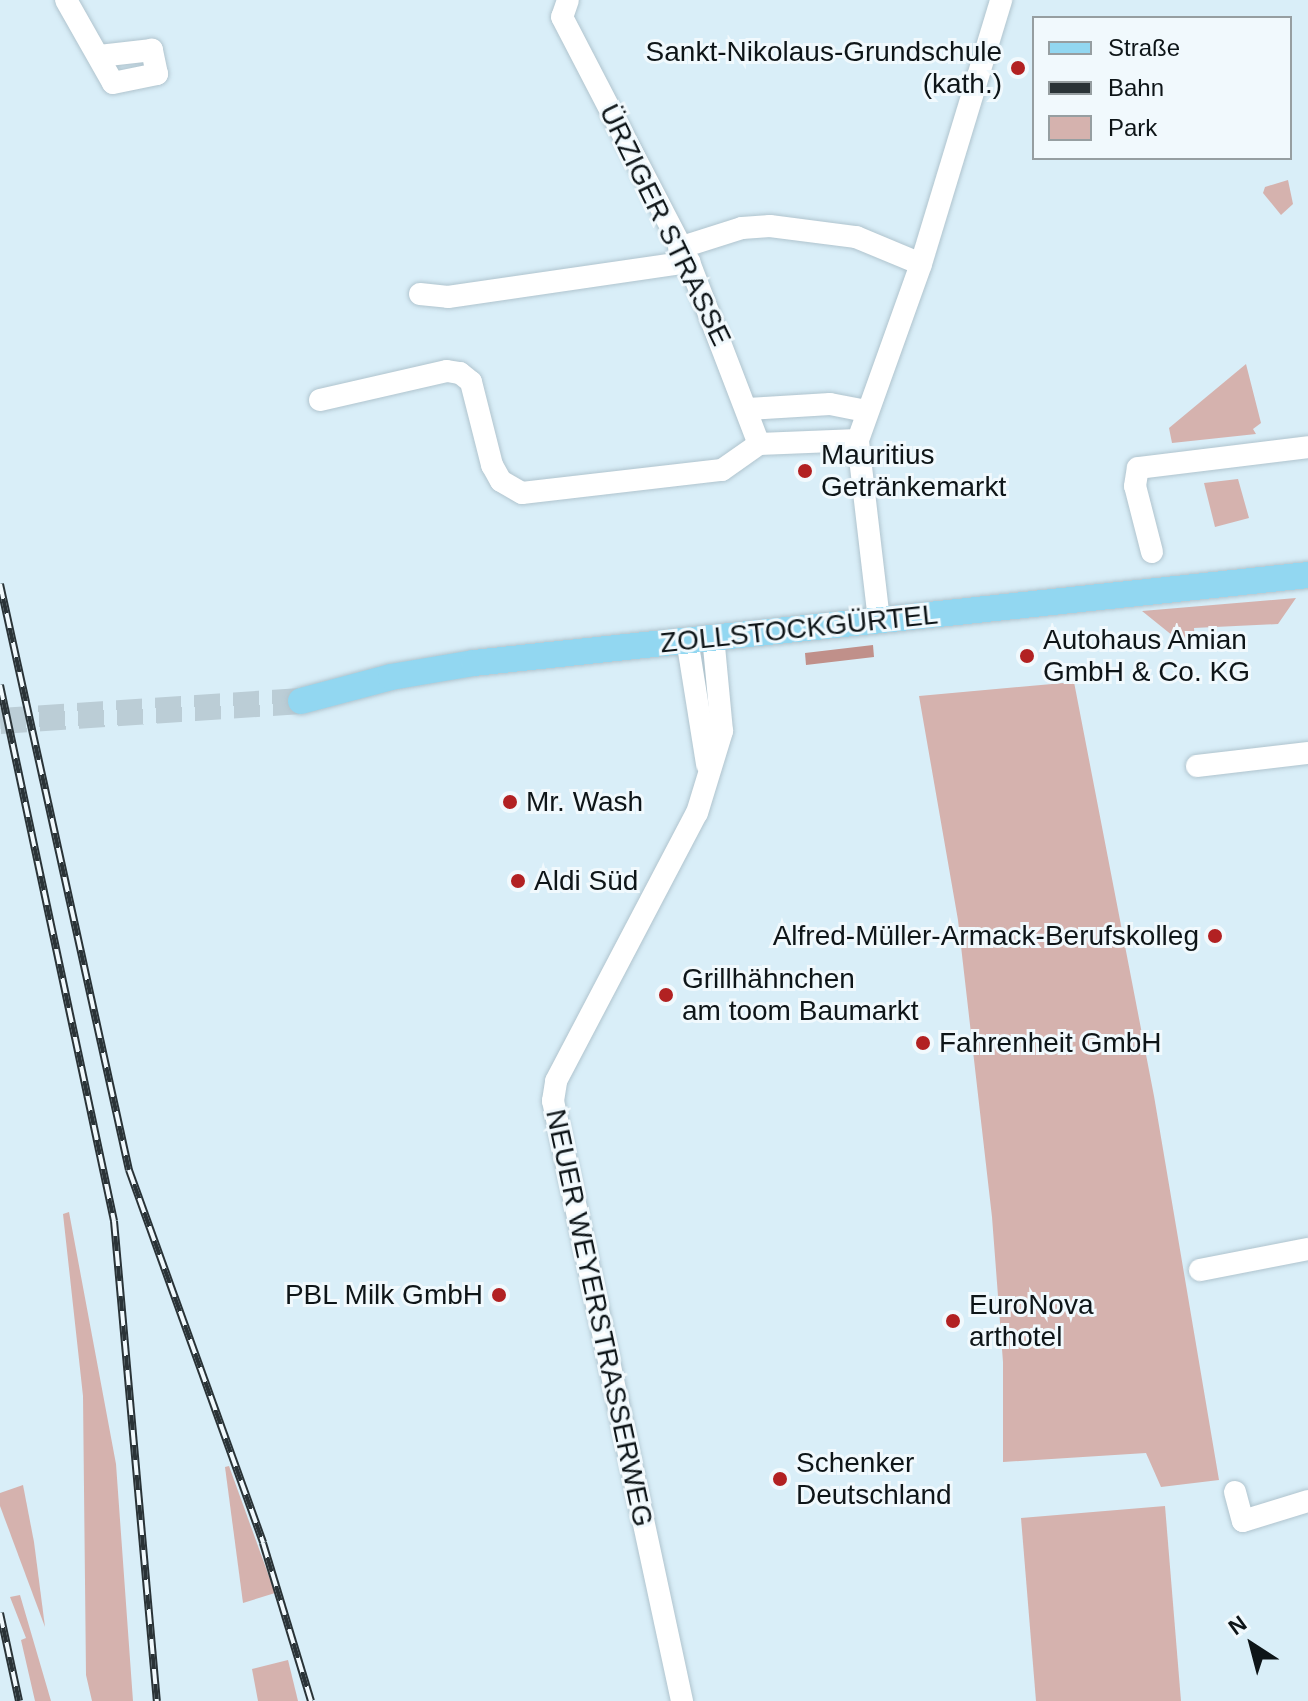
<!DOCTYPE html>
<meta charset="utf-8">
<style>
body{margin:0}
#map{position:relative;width:1308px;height:1701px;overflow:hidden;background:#d9eef8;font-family:Helvetica,sans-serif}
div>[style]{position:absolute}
.green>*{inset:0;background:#d5b2ae}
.water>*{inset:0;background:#c0908a}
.major-tunnel>*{height:26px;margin-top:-13px;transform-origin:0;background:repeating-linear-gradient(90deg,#bbcdd6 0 26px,transparent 0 39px)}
.roads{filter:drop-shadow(0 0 2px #b0c4ce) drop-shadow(0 0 2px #b0c4ce)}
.minor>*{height:22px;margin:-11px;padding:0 11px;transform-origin:11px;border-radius:11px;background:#fff}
.major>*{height:26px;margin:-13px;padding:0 13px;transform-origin:13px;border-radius:13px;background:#92d7f1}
.rail>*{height:8px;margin-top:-4px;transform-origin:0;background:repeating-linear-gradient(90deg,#f1f9fd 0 15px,#2a3337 0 30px);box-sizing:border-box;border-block:2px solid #2a3337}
.dots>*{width:22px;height:22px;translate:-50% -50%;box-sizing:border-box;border:4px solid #f1f9fd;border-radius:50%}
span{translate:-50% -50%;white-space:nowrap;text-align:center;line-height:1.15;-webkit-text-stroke:6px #f1f9fd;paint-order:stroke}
.poi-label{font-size:28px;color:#0e1518}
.right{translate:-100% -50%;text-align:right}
.left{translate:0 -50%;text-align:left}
.street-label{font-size:28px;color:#0e1518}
.legend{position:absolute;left:1032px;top:16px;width:260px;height:144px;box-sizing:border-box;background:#f1f9fd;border:2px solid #969ea1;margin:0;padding:10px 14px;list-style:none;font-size:24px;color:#0e1518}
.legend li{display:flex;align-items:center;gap:16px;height:40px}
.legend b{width:40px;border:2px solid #969ea1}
.north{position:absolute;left:1212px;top:1605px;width:80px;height:80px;-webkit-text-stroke:6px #f1f9fd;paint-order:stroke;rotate:324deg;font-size:22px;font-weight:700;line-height:32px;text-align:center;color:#0e1518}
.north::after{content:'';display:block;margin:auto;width:28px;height:36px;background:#0e1518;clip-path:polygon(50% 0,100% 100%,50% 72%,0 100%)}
</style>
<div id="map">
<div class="green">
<i style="clip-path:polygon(1288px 180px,1293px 204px,1281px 215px,1263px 193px,1265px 187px)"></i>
<i style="clip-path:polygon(1246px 364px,1261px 423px,1253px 429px,1256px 434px,1172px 443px,1169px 428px)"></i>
<i style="clip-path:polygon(1238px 479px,1249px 518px,1215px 527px,1204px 483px)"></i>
<i style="clip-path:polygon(1296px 598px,1278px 624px,1194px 628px,1195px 642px,1183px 644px,1142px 611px)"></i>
<i style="clip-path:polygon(1074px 682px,1154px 1096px,1219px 1480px,1161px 1487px,1146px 1453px,1003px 1462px,1003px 1362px,992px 1217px,958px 920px,919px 696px)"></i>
<i style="clip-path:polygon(69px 1212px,116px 1464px,133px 1701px,92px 1701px,86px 1675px,83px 1396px,63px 1214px)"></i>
<i style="clip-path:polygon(229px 1466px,275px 1593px,243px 1603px,225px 1467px)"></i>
<i style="clip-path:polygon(23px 1485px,34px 1542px,45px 1627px,0 1506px,0 1493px)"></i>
<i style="clip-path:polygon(1165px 1506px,1181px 1701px,1036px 1701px,1021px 1518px)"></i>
<i style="clip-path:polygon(20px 1595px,51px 1701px,35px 1701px,21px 1640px,26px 1638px,10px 1597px)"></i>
<i style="clip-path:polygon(288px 1660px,298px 1701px,258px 1701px,252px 1669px)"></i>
</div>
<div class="water">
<i style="clip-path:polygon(873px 645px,874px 657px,806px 665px,805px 653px)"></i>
</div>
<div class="major-tunnel">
<i style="left:0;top:721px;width:302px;rotate:-3.8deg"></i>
</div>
<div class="roads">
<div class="minor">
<i style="left:66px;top:0;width:95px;rotate:60.5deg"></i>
<i style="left:113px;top:83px;width:45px;rotate:-11.6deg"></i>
<i style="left:157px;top:74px;width:25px;rotate:-102deg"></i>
<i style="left:152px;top:50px;width:53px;rotate:173.5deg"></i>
<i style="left:568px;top:0;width:18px;rotate:109deg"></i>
<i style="left:562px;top:17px;width:276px;rotate:62.6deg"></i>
<i style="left:689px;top:262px;width:195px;rotate:69deg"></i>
<i style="left:679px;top:248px;width:66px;rotate:-17.6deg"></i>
<i style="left:742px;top:228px;width:28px;rotate:-4deg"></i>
<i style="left:770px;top:226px;width:87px;rotate:7.3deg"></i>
<i style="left:856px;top:237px;width:70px;rotate:22.6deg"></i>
<i style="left:420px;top:294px;width:28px;rotate:6deg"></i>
<i style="left:448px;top:297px;width:244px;rotate:-8.3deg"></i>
<i style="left:320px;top:400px;width:130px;rotate:-12.9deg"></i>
<i style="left:447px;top:371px;width:13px;rotate:9deg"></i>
<i style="left:460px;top:373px;width:14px;rotate:39deg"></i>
<i style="left:471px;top:382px;width:86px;rotate:75.8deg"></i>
<i style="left:492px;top:465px;width:18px;rotate:61deg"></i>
<i style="left:501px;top:481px;width:24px;rotate:30deg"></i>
<i style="left:522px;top:493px;width:201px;rotate:-6.6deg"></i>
<i style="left:722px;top:470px;width:45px;rotate:-35.1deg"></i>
<i style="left:759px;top:444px;width:99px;rotate:-2.3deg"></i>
<i style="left:748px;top:409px;width:82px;rotate:-3.5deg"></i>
<i style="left:830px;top:404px;width:36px;rotate:11deg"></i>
<i style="left:1152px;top:552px;width:68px;rotate:-104.4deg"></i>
<i style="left:1135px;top:486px;width:18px;rotate:-81deg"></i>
<i style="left:1138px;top:468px;width:171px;rotate:-7deg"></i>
<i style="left:879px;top:620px;width:181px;rotate:-96.7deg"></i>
<i style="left:858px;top:440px;width:187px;rotate:-70.3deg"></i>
<i style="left:921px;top:264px;width:276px;rotate:-73.1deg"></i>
<i style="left:687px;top:639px;width:127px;rotate:80.9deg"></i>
<i style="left:1197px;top:766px;width:112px;rotate:-6.7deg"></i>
<i style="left:1200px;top:1270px;width:110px;rotate:-11deg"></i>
<i style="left:1235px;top:1492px;width:30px;rotate:75deg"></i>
<i style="left:1243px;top:1521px;width:68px;rotate:-17.1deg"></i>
<i style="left:682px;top:1701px;width:614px;rotate:-102.13deg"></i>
<i style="left:553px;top:1101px;width:20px;rotate:-81deg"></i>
<i style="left:556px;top:1081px;width:303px;rotate:-62.3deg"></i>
<i style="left:697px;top:813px;width:86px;rotate:-73deg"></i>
<i style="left:722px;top:731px;width:95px;rotate:-95.4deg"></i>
</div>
<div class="major">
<i style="left:301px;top:701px;width:93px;rotate:-14.9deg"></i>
<i style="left:391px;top:677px;width:84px;rotate:-9.6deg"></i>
<i style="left:474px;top:663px;width:839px;rotate:-6.02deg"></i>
</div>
</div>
<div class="rail">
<i style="left:0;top:584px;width:600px;rotate:77.59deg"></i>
<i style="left:129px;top:1170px;width:396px;rotate:70.2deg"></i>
<i style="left:263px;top:1543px;width:165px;rotate:73.1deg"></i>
<i style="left:0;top:685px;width:548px;rotate:77.99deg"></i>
<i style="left:114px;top:1221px;width:482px;rotate:84.9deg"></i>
<i style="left:0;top:1613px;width:90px;rotate:77.8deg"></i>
</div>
<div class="dots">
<i style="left:1018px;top:68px;background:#b22122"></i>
<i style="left:805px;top:471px;background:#b22122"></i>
<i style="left:1027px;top:656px;background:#b22122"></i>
<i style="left:510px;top:802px;background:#b22122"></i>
<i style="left:518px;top:881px;background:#b22122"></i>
<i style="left:1215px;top:936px;background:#b22122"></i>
<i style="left:666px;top:995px;background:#b22122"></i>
<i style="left:923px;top:1043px;background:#b22122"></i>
<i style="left:499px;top:1295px;background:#b22122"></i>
<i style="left:953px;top:1321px;background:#b22122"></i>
<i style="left:780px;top:1479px;background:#b22122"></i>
</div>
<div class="poi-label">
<span class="right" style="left:1002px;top:68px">Sankt-Nikolaus-Grundschule<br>(kath.)</span>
<span class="left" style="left:821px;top:471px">Mauritius<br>Getränkemarkt</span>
<span class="left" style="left:1043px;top:656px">Autohaus Amian<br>GmbH &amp; Co. KG</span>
<span class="left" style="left:526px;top:802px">Mr. Wash</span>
<span class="left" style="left:534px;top:881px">Aldi Süd</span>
<span class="right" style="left:1199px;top:936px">Alfred-Müller-Armack-Berufskolleg</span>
<span class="left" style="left:682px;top:995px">Grillhähnchen<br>am toom Baumarkt</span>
<span class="left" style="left:939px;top:1043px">Fahrenheit GmbH</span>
<span class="right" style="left:483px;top:1295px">PBL Milk GmbH</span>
<span class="left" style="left:969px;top:1321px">EuroNova<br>arthotel</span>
<span class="left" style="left:796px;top:1479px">Schenker<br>Deutschland</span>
</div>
<div class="street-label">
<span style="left:665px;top:225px;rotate:64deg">ÜRZIGER STRASSE</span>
<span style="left:799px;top:629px;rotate:-6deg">ZOLLSTOCKGÜRTEL</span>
<span style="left:599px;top:1318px;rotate:78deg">NEUER WEYERSTRASSERWEG</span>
</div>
<ul class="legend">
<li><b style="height:10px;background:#92d7f1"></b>Straße</li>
<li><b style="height:10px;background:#2a3337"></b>Bahn</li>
<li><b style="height:22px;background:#d5b2ae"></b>Park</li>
</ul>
<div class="north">N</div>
</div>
